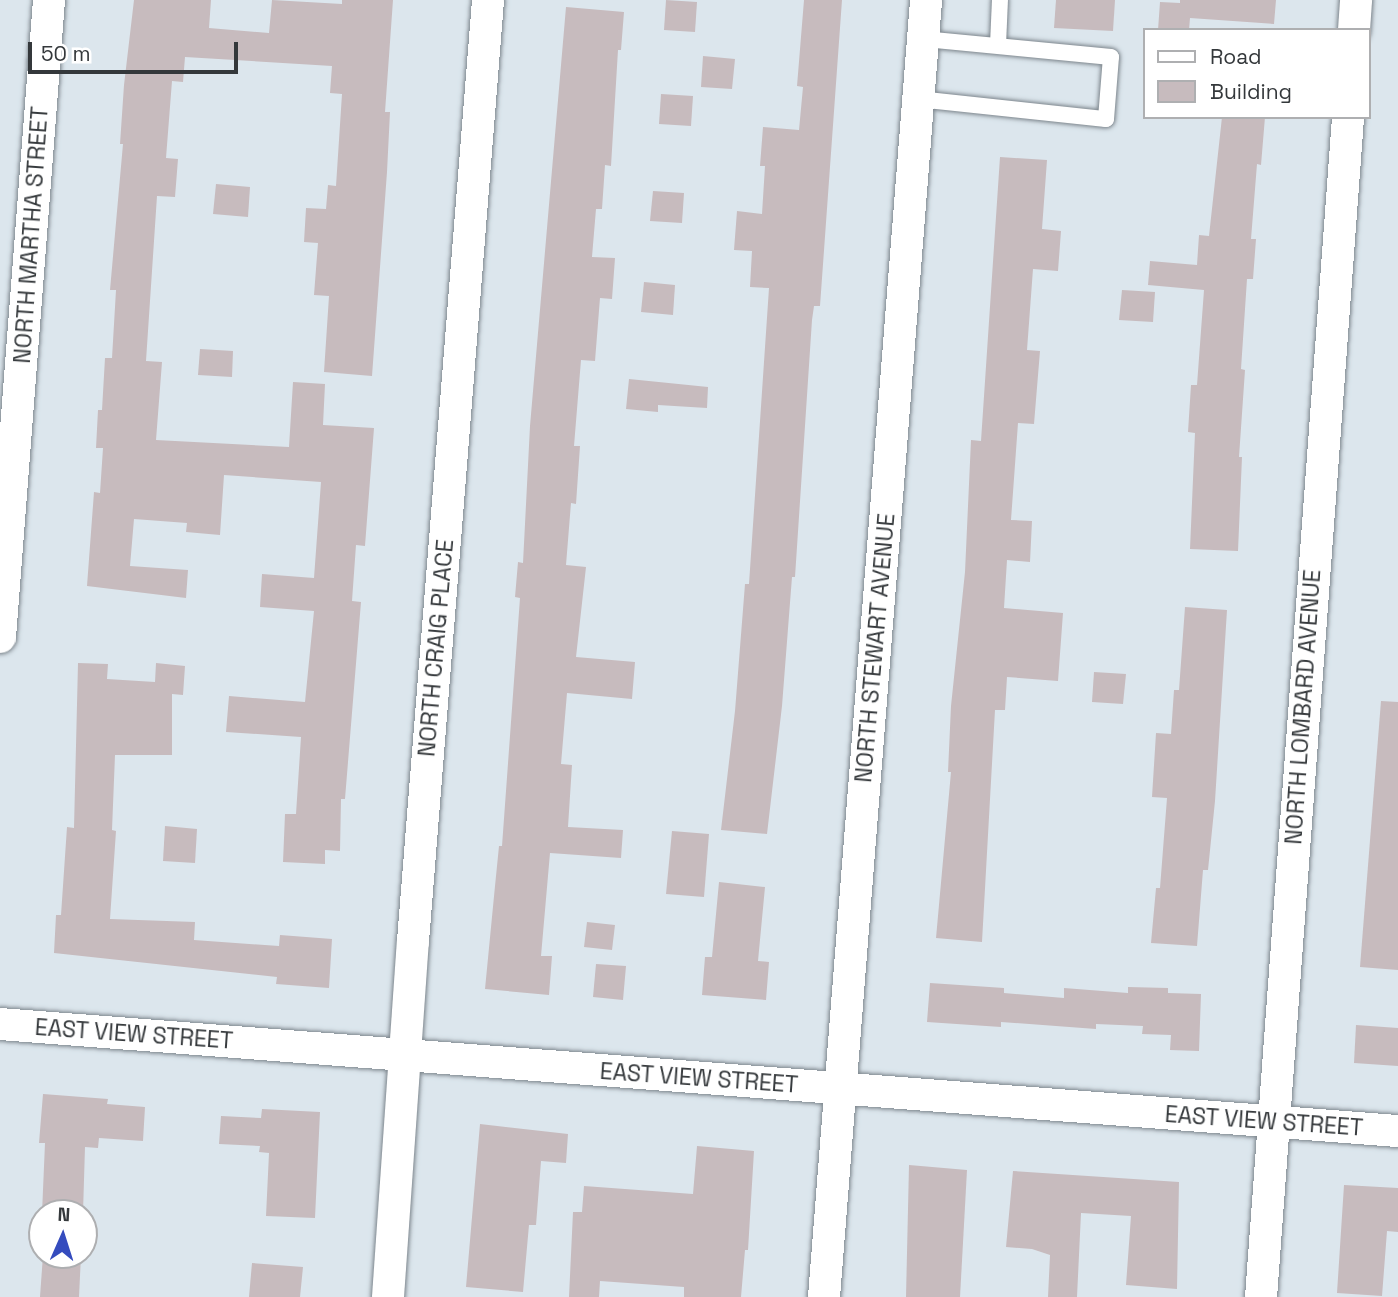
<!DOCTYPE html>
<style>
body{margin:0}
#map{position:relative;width:1398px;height:1297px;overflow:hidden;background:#dce6ed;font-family:"Space Grotesk",sans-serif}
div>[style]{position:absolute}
.building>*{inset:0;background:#c7bbbe}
.roads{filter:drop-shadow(0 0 2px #7d868d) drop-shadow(0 0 2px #7d868d)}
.service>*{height:16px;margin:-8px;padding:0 8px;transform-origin:8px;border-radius:8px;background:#fff}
.minor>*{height:32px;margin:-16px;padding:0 16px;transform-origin:16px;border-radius:16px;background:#fff}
span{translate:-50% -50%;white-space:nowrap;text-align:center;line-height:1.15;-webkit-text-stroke:7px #fff;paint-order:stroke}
.street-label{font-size:23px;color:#34383b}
.legend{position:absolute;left:1143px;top:28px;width:228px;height:91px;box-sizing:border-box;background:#fff;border:2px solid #aeafb1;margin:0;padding:9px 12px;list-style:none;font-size:21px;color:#34383b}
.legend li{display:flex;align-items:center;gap:14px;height:35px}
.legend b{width:35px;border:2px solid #aeafb1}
.north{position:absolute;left:28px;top:1199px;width:70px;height:70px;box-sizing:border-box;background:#fff;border:2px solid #aeafb1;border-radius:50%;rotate:3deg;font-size:19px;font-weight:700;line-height:28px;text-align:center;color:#34383b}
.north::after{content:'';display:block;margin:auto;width:24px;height:32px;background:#354cbe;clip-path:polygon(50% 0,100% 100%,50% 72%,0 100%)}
.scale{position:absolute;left:28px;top:42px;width:210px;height:32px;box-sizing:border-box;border:4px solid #34383b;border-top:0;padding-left:9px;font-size:21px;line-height:24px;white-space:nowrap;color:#34383b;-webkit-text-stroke:5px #fff;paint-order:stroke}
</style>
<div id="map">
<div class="building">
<i style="clip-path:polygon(134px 0,211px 0,209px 28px,269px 33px,272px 0,342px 4px,342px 0,393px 0,385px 112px,390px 112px,387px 172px,372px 376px,324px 372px,329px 296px,314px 295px,318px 243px,304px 242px,306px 208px,326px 209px,328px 185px,336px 186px,342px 94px,330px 93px,332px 66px,185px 57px,183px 82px,172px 81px,166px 158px,178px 159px,175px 197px,157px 196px,146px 361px,162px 362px,156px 440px,289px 447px,293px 382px,325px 384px,323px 425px,374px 428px,365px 546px,356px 545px,352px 601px,361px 602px,345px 799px,341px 799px,340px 851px,325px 850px,325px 864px,283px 862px,285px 814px,296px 814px,301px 737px,226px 732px,229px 696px,305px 702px,314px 611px,260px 607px,262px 574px,314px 578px,321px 482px,224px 475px,220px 535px,186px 532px,187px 523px,134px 519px,130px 566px,188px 570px,186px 598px,87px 586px,94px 492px,100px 493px,103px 448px,96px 448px,98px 410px,102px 410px,105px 358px,112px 358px,116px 290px,110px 290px,123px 144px,120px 144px,124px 85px)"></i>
<i style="clip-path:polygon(666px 0,697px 2px,695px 32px,664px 30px)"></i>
<i style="clip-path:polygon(804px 0,842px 0,820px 306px,814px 306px,812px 320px,795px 577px,792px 577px,782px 706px,767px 834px,721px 830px,735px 711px,745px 584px,749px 584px,769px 288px,750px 287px,752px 251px,734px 250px,737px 211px,762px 214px,765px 166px,760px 166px,763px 127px,799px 130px,803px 87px,797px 86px)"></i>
<i style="clip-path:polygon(1056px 0,1115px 0,1113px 31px,1054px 28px)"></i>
<i style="clip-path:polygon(1180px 0,1276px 0,1274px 24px,1190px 18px,1189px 30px,1158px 30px,1160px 2px,1180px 3px)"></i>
<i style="clip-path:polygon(566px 7px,624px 12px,621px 50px,618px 50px,611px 166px,605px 165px,602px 209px,596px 209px,592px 257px,615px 258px,612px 299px,600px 298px,595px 361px,581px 360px,574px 446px,580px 446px,576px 504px,571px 503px,566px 565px,586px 567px,576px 657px,635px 662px,632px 699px,567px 693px,561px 764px,572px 765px,568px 827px,623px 830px,621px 858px,550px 853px,541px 956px,552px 956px,549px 995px,485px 989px,495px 886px,499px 846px,502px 846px,520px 598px,515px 597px,518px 562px,523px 563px,530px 426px)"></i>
<i style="clip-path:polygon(703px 56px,735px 59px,732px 89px,701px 87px)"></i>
<i style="clip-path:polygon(661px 94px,693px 96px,691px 126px,659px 124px)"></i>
<i style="clip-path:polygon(1222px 117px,1265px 117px,1261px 165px,1257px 164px,1251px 239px,1256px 239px,1253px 279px,1247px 279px,1241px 369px,1245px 370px,1239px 457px,1242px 457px,1238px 551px,1190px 549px,1195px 433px,1188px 432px,1191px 385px,1197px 385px,1204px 290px,1148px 285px,1150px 261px,1197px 265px,1199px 235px,1209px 236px)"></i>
<i style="clip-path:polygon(1000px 157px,1047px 160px,1042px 229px,1061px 231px,1058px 271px,1033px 269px,1027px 350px,1040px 351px,1034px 424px,1018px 423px,1011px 520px,1032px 521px,1030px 562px,1007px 560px,1004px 608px,1063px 613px,1058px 681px,1007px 677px,1005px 710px,995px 710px,982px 942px,936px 938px,951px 772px,948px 772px,951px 706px,965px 572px,971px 440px,981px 441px)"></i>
<i style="clip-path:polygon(216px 184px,250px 187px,248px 217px,213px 214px)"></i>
<i style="clip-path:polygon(653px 191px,684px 193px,682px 223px,650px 221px)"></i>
<i style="clip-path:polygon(644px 282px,675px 285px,673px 315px,641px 312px)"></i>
<i style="clip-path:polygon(1122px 290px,1155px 292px,1153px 322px,1119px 320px)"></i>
<i style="clip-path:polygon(200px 349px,233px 351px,232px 377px,198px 375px)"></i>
<i style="clip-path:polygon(629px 379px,708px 387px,707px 408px,658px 405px,658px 412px,626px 409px)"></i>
<i style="clip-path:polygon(1185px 607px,1227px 610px,1215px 801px,1208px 870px,1203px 870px,1197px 946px,1151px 943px,1156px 888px,1160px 888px,1167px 798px,1152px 797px,1156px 733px,1171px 734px,1174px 690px,1179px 690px)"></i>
<i style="clip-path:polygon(78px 663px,108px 664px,107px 679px,155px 682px,156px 663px,185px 666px,183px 695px,172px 694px,172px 755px,115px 755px,112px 830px,116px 831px,110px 919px,195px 922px,194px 940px,279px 946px,280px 935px,332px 939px,329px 988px,276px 984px,277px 977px,54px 953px,56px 915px,61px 915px,67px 827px,74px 828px)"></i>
<i style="clip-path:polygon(1094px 672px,1126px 674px,1123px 704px,1092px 702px)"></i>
<i style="clip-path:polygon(1381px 701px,1398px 702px,1398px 970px,1360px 967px)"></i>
<i style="clip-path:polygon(165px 826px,197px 829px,195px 863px,163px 861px)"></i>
<i style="clip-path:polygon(672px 831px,709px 834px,704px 897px,666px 894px)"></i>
<i style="clip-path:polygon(719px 882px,765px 887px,758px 961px,769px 962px,766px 1000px,702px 995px,705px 957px,712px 957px)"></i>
<i style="clip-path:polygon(587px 922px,615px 925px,612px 950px,584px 947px)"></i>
<i style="clip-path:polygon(596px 964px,626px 966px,623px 1000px,593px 997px)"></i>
<i style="clip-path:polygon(930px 983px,1004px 988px,1004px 993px,1064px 998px,1064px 988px,1128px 993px,1128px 987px,1168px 988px,1168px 993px,1201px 994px,1199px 1051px,1170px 1050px,1171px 1035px,1142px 1034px,1143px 1026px,1096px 1024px,1096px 1029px,1001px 1022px,1001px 1027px,927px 1022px)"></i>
<i style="clip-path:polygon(1356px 1025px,1398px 1028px,1398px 1066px,1354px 1063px)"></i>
<i style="clip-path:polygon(43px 1094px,108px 1099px,107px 1104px,145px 1107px,143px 1141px,99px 1138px,98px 1148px,85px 1147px,83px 1213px,42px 1213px,45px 1143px,39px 1143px)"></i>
<i style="clip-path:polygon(262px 1109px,320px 1112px,315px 1218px,266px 1216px,269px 1153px,259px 1152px,260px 1146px,219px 1144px,221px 1116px,261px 1118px)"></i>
<i style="clip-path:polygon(480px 1124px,568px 1134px,566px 1163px,541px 1161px,536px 1225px,529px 1225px,523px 1292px,466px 1287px)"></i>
<i style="clip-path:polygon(697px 1146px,754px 1151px,748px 1250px,745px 1250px,741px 1297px,684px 1297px,684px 1287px,600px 1281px,599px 1297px,569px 1297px,573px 1212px,582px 1212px,584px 1186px,693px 1194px)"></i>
<i style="clip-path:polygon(909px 1165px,967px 1170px,960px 1297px,906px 1297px)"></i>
<i style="clip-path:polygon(1013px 1171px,1179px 1182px,1177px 1289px,1126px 1285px,1131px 1216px,1081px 1213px,1077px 1297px,1048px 1297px,1050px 1255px,1032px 1249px,1006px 1247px)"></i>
<i style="clip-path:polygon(1344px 1185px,1398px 1188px,1398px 1232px,1387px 1231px,1382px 1296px,1337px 1293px)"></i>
<i style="clip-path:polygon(43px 1255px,81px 1255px,79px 1297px,40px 1297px)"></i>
<i style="clip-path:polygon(252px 1263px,303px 1267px,300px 1297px,249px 1297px)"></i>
</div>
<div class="roads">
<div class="service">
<i style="left:998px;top:45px;width:45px;rotate:-87.5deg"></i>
<i style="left:918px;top:99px;width:189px;rotate:6.1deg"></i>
<i style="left:1106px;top:119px;width:62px;rotate:-85.4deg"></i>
<i style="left:1111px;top:57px;width:189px;rotate:-174.5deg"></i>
</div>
<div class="minor">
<i style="left:1354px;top:30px;width:30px;rotate:-86deg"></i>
<i style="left:0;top:637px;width:639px;rotate:-85.6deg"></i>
<i style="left:0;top:1024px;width:1402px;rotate:4.38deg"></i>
<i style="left:388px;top:1297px;width:357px;rotate:-86deg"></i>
<i style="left:413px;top:941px;width:944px;rotate:-85.44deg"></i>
<i style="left:824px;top:1297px;width:1301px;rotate:-85.5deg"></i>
<i style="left:1261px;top:1297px;width:1183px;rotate:-85.78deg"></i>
</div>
</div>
<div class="street-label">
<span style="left:31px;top:235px;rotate:-86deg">NORTH MARTHA STREET</span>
<span style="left:436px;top:648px;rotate:-85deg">NORTH CRAIG PLACE</span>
<span style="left:875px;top:648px;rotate:-85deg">NORTH STEWART AVENUE</span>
<span style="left:1303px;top:707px;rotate:-86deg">NORTH LOMBARD AVENUE</span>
<span style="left:134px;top:1034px;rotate:4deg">EAST VIEW STREET</span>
<span style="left:699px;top:1078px;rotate:4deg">EAST VIEW STREET</span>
<span style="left:1264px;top:1121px;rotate:4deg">EAST VIEW STREET</span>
</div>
<ul class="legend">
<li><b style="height:9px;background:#fff"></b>Road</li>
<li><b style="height:19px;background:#c7bbbe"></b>Building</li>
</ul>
<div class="north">N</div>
<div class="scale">50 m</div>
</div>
